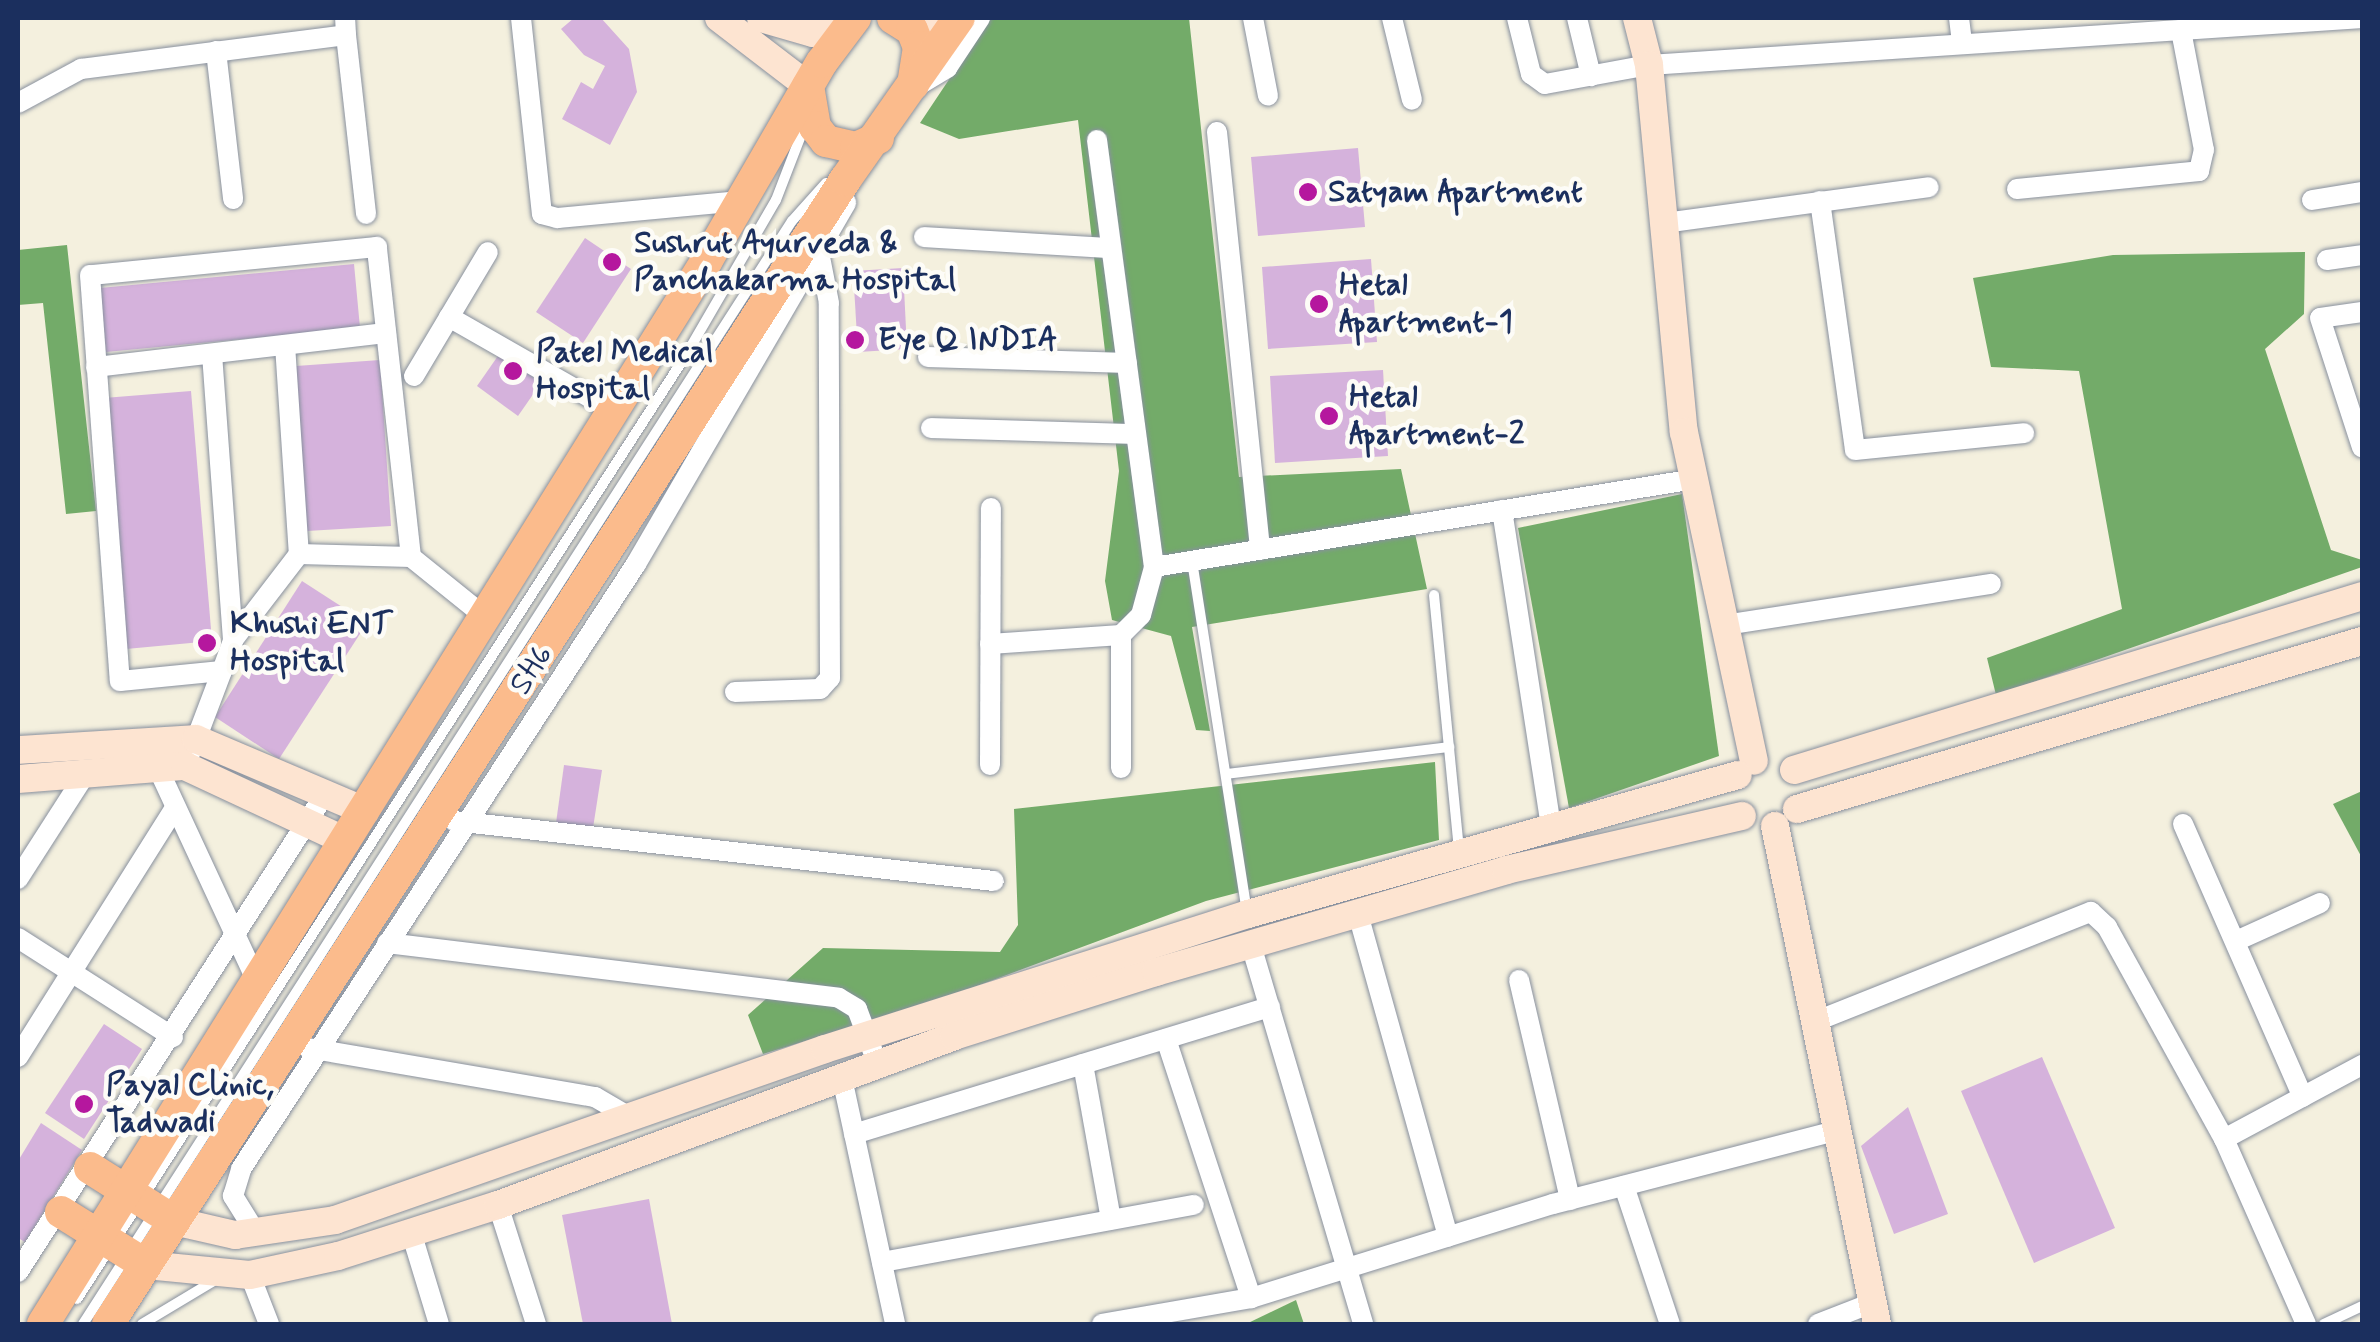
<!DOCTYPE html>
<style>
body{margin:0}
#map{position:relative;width:2380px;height:1342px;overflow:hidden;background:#f4f0de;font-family:Mynerve,sans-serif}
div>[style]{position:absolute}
.forest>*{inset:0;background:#73ab69}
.building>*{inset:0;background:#d5b2dc}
.roads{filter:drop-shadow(0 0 2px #88909e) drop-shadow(0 0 2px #88909e)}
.lane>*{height:10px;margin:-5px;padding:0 5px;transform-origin:5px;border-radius:5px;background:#fff}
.street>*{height:20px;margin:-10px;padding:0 10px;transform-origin:10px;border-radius:10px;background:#fff}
.secondary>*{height:28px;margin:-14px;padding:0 14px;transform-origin:14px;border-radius:14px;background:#fde4d1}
.primary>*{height:32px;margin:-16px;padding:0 16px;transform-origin:16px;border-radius:16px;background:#fbbb8c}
.dots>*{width:28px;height:28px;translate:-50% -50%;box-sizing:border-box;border:5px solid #fdfcf7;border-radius:50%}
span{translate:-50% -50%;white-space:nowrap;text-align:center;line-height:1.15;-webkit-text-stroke:9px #fdfcf7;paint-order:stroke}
.poi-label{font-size:32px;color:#1b2f5e;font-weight:700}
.left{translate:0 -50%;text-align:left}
.street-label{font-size:32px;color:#1b2f5e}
.frame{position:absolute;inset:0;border:20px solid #1b2f5e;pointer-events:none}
</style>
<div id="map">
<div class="forest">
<i style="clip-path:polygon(990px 18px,1189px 18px,1239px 477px,1401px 469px,1427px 589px,1192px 627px,1210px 731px,1196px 730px,1171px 636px,1112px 620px,1105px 581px,1119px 471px,1078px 120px,959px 139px,920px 123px)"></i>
<i style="clip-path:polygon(67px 245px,96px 511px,66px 514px,43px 303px,18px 305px,18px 250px)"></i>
<i style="clip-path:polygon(2305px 252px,2304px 314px,2265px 349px,2331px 550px,2362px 560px,2362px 567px,1996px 695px,1987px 658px,2122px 609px,2079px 371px,1991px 367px,1973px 278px,2113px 255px)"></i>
<i style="clip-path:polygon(1682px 494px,1719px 756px,1569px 808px,1518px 528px)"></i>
<i style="clip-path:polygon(1435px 762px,1439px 840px,1206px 901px,942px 999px,763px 1054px,748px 1015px,823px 948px,1000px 952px,1018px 925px,1014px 809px)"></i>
<i style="clip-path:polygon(2362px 791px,2362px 858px,2333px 804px)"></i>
<i style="clip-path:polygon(1296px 1300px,1304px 1324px,1246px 1324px)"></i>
</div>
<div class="building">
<i style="clip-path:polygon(574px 18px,601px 18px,629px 49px,637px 92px,610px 145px,562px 119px,581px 82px,593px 89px,605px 66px,584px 55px,561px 29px)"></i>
<i style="clip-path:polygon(1358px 148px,1365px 227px,1258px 236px,1251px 157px)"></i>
<i style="clip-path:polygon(585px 238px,631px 269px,583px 343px,536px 312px)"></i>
<i style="clip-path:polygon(1371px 259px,1377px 342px,1268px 349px,1262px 267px)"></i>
<i style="clip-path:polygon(354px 264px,360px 328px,106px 352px,100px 288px)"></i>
<i style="clip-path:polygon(903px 268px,907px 349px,858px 352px,853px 271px)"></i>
<i style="clip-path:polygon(500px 353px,541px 383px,518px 416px,477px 386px)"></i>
<i style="clip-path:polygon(380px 360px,391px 526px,307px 531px,296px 366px)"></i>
<i style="clip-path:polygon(1383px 370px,1388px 456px,1275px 463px,1270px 376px)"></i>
<i style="clip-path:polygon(191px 391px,212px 641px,126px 649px,104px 398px)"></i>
<i style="clip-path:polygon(302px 581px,367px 623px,279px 759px,215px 717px)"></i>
<i style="clip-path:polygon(564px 765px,602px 770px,593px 828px,556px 823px)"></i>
<i style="clip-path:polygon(104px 1024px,142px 1049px,84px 1139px,45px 1113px)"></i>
<i style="clip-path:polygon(2042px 1057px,2115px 1228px,2034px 1263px,1961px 1091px)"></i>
<i style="clip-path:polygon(1908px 1107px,1948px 1214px,1894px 1234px,1861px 1146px)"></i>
<i style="clip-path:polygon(41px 1123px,82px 1150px,25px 1242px,18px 1238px,18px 1161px)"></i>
<i style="clip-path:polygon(649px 1199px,672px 1324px,583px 1324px,562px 1215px)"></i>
</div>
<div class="roads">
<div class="lane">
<i style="left:1192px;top:561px;width:354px;rotate:81.1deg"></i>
<i style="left:1434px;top:595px;width:256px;rotate:84.4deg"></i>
<i style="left:1226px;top:774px;width:225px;rotate:-6.9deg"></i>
<i style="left:77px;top:1299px;width:1123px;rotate:-57.17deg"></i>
<i style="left:686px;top:355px;width:179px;rotate:-59.9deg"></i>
<i style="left:776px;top:200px;width:80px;rotate:-68.9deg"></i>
<i style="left:83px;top:1324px;width:1311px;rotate:-57.27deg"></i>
<i style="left:792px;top:221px;width:51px;rotate:-48.2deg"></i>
<i style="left:142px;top:1324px;width:87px;rotate:-31deg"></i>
<i style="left:2324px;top:1324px;width:42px;rotate:-25.3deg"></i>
</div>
<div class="street">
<i style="left:521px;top:18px;width:197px;rotate:83.9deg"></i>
<i style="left:542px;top:214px;width:16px;rotate:15deg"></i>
<i style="left:557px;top:218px;width:185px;rotate:-5.3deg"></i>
<i style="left:1253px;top:18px;width:79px;rotate:79.1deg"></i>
<i style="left:1392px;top:18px;width:84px;rotate:76.3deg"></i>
<i style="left:1517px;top:18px;width:58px;rotate:76deg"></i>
<i style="left:1531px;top:74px;width:17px;rotate:36deg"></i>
<i style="left:1545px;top:84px;width:106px;rotate:-10.4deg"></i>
<i style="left:1649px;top:65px;width:715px;rotate:-3.77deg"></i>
<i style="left:1577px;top:18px;width:60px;rotate:76.4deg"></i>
<i style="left:1959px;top:18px;width:26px;rotate:83deg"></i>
<i style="left:346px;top:35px;width:180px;rotate:83.6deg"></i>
<i style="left:216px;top:51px;width:149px;rotate:83.4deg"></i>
<i style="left:919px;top:85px;width:33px;rotate:-31deg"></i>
<i style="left:947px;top:68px;width:60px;rotate:-56.6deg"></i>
<i style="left:18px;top:103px;width:72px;rotate:-28.4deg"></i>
<i style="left:81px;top:69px;width:267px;rotate:-7.3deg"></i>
<i style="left:346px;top:35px;width:17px;rotate:-93deg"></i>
<i style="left:1217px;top:132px;width:420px;rotate:84.1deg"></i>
<i style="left:1097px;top:140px;width:431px;rotate:82.4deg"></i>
<i style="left:1154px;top:567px;width:548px;rotate:-9.24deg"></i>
<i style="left:2017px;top:189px;width:183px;rotate:-5.6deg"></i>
<i style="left:2199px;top:171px;width:22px;rotate:-77deg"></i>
<i style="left:2204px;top:150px;width:122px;rotate:-100.9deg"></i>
<i style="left:2312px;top:200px;width:51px;rotate:-9.1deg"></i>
<i style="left:1820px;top:201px;width:251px;rotate:82deg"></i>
<i style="left:1855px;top:450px;width:170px;rotate:-5.7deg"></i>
<i style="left:1664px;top:223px;width:267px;rotate:-7.7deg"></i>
<i style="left:924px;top:237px;width:187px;rotate:3.4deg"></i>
<i style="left:2327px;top:260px;width:35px;rotate:-8deg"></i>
<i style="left:2362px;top:312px;width:42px;rotate:171.9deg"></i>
<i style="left:2320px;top:318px;width:136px;rotate:72deg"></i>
<i style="left:449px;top:317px;width:188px;rotate:29.7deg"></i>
<i style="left:285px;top:345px;width:209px;rotate:86.2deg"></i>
<i style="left:212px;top:354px;width:287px;rotate:85.8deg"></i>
<i style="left:928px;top:357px;width:199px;rotate:1.7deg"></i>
<i style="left:96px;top:367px;width:292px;rotate:-6.7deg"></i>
<i style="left:414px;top:376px;width:144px;rotate:-59.2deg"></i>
<i style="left:931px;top:428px;width:205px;rotate:1.7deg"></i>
<i style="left:1502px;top:510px;width:319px;rotate:81.2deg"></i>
<i style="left:411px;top:557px;width:92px;rotate:38.9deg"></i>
<i style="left:1725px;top:625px;width:269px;rotate:-8.8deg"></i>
<i style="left:1121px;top:635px;width:133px;rotate:90deg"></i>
<i style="left:990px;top:644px;width:131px;rotate:-3.9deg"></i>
<i style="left:1121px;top:635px;width:28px;rotate:-45deg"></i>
<i style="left:1141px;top:615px;width:50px;rotate:-74.8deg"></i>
<i style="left:735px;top:692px;width:85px;rotate:-2deg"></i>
<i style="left:820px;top:689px;width:15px;rotate:-48deg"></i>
<i style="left:830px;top:678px;width:375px;rotate:-90.2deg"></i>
<i style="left:829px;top:303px;width:47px;rotate:-101.1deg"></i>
<i style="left:192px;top:750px;width:85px;rotate:-69.2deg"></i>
<i style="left:222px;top:671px;width:33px;rotate:-70deg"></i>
<i style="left:233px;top:640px;width:108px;rotate:-52.5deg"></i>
<i style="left:299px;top:554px;width:112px;rotate:1.5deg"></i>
<i style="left:411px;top:557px;width:312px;rotate:-96.3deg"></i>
<i style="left:377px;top:247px;width:288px;rotate:174.4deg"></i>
<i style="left:90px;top:275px;width:407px;rotate:85.8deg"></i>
<i style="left:120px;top:681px;width:102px;rotate:-5.6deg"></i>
<i style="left:156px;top:764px;width:242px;rotate:65.1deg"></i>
<i style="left:990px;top:765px;width:257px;rotate:-89.8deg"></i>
<i style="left:454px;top:821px;width:543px;rotate:6.34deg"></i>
<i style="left:2183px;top:824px;width:298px;rotate:66.3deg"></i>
<i style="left:18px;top:879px;width:130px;rotate:-57.3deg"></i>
<i style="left:1358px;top:914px;width:335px;rotate:74.4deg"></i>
<i style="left:18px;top:938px;width:184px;rotate:32.6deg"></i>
<i style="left:2236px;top:941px;width:92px;rotate:-24.3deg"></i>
<i style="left:387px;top:943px;width:455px;rotate:6.9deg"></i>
<i style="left:839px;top:998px;width:21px;rotate:31deg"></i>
<i style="left:857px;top:1009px;width:60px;rotate:69.4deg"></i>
<i style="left:1251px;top:945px;width:395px;rotate:73.5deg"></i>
<i style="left:1519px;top:980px;width:226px;rotate:76.9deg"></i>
<i style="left:1814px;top:1022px;width:298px;rotate:-21.7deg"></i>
<i style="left:2091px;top:912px;width:22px;rotate:43deg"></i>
<i style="left:2107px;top:927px;width:242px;rotate:61.1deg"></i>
<i style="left:1166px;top:1039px;width:273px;rotate:71.8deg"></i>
<i style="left:308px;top:1048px;width:291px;rotate:9.7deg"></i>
<i style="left:595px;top:1097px;width:42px;rotate:30.3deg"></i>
<i style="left:18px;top:1057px;width:294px;rotate:-57.8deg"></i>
<i style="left:1083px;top:1064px;width:158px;rotate:79.8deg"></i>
<i style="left:842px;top:1078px;width:252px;rotate:77.8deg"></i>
<i style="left:854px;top:1134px;width:435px;rotate:-17deg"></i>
<i style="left:1624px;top:1186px;width:145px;rotate:71.6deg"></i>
<i style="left:498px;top:1205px;width:125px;rotate:72.3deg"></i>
<i style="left:411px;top:1232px;width:96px;rotate:73.1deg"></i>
<i style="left:256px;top:1233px;width:44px;rotate:-121.9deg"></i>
<i style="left:233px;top:1196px;width:28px;rotate:-73deg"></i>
<i style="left:241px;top:1169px;width:723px;rotate:-56.86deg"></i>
<i style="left:636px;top:564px;width:418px;rotate:-59.8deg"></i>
<i style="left:882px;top:1262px;width:317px;rotate:-10.4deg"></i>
<i style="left:18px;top:1272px;width:568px;rotate:-57.29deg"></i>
<i style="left:250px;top:1275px;width:53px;rotate:68.8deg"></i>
<i style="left:1102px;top:1324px;width:151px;rotate:-9.9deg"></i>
<i style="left:1251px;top:1298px;width:316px;rotate:-17.3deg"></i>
<i style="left:1553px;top:1204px;width:291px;rotate:-14.5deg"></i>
<i style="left:1818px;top:1324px;width:58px;rotate:-21.3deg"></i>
<i style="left:2306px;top:1324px;width:202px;rotate:-113.9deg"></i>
<i style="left:2224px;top:1139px;width:157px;rotate:-28.2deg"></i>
</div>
<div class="secondary">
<i style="left:719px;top:18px;width:112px;rotate:37.4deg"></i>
<i style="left:761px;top:18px;width:54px;rotate:16.1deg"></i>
<i style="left:813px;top:33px;width:33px;rotate:-7deg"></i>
<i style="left:1637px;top:18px;width:49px;rotate:75.7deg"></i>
<i style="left:1649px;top:65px;width:369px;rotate:84.6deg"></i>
<i style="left:1684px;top:432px;width:336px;rotate:78deg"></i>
<i style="left:919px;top:47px;width:32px;rotate:-64deg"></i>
<i style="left:18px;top:750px;width:178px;rotate:-3.5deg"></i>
<i style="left:196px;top:739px;width:184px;rotate:23.1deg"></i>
<i style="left:1794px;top:770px;width:594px;rotate:-17.03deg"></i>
<i style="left:18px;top:779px;width:168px;rotate:-4.5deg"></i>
<i style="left:185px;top:766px;width:178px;rotate:25deg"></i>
<i style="left:1797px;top:809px;width:589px;rotate:-16.56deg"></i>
<i style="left:1775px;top:826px;width:508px;rotate:78.42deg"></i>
<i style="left:174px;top:1221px;width:63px;rotate:12.9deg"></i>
<i style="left:235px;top:1235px;width:101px;rotate:-8.5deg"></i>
<i style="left:335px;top:1220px;width:519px;rotate:-19.24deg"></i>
<i style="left:825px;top:1049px;width:444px;rotate:-17.7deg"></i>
<i style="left:1248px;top:914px;width:509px;rotate:-15.84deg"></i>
<i style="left:146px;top:1265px;width:104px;rotate:5.5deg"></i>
<i style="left:250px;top:1275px;width:90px;rotate:-12.2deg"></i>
<i style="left:338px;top:1256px;width:168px;rotate:-17.7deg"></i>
<i style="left:498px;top:1205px;width:486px;rotate:-20.3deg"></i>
<i style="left:954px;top:1036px;width:212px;rotate:-17.6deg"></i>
<i style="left:1156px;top:972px;width:365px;rotate:-16.2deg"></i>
<i style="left:1506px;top:870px;width:242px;rotate:-12.9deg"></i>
</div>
<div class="primary">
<i style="left:893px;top:18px;width:22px;rotate:32deg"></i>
<i style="left:912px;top:30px;width:18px;rotate:68deg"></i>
<i style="left:919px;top:47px;width:38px;rotate:99deg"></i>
<i style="left:808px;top:86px;width:42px;rotate:80.3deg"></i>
<i style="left:815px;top:127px;width:18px;rotate:52deg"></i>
<i style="left:826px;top:141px;width:31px;rotate:13deg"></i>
<i style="left:856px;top:148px;width:24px;rotate:-24deg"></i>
<i style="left:90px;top:1168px;width:99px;rotate:32.2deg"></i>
<i style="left:61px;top:1212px;width:100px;rotate:31.9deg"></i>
<i style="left:43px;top:1324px;width:1254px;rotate:-58.03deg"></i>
<i style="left:707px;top:260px;width:229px;rotate:-59.9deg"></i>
<i style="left:822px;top:62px;width:55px;rotate:-53.1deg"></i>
<i style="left:108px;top:1324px;width:1361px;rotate:-57.21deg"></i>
<i style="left:845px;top:180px;width:198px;rotate:-54.9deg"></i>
</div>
</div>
<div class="dots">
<i style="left:1308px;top:192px;background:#b5179e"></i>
<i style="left:612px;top:262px;background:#b5179e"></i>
<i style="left:1319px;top:304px;background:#b5179e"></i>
<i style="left:855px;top:340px;background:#b5179e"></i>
<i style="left:513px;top:371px;background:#b5179e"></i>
<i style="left:1329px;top:416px;background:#b5179e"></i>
<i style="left:207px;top:643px;background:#b5179e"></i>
<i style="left:84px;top:1104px;background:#b5179e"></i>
</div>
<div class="poi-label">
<span class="left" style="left:1328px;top:192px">Satyam Apartment</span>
<span class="left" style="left:634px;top:262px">Sushrut Ayurveda &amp;<br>Panchakarma Hospital</span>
<span class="left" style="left:1339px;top:304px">Hetal<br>Apartment-1</span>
<span class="left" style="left:878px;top:340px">Eye Q INDIA</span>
<span class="left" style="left:536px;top:371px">Patel Medical<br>Hospital</span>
<span class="left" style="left:1349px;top:416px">Hetal<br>Apartment-2</span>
<span class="left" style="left:230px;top:643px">Khushi ENT<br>Hospital</span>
<span class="left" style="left:106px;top:1104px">Payal Clinic,<br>Tadwadi</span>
</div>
<div class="street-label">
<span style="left:532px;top:670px;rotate:-57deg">SH6</span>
</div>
<div class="frame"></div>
</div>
